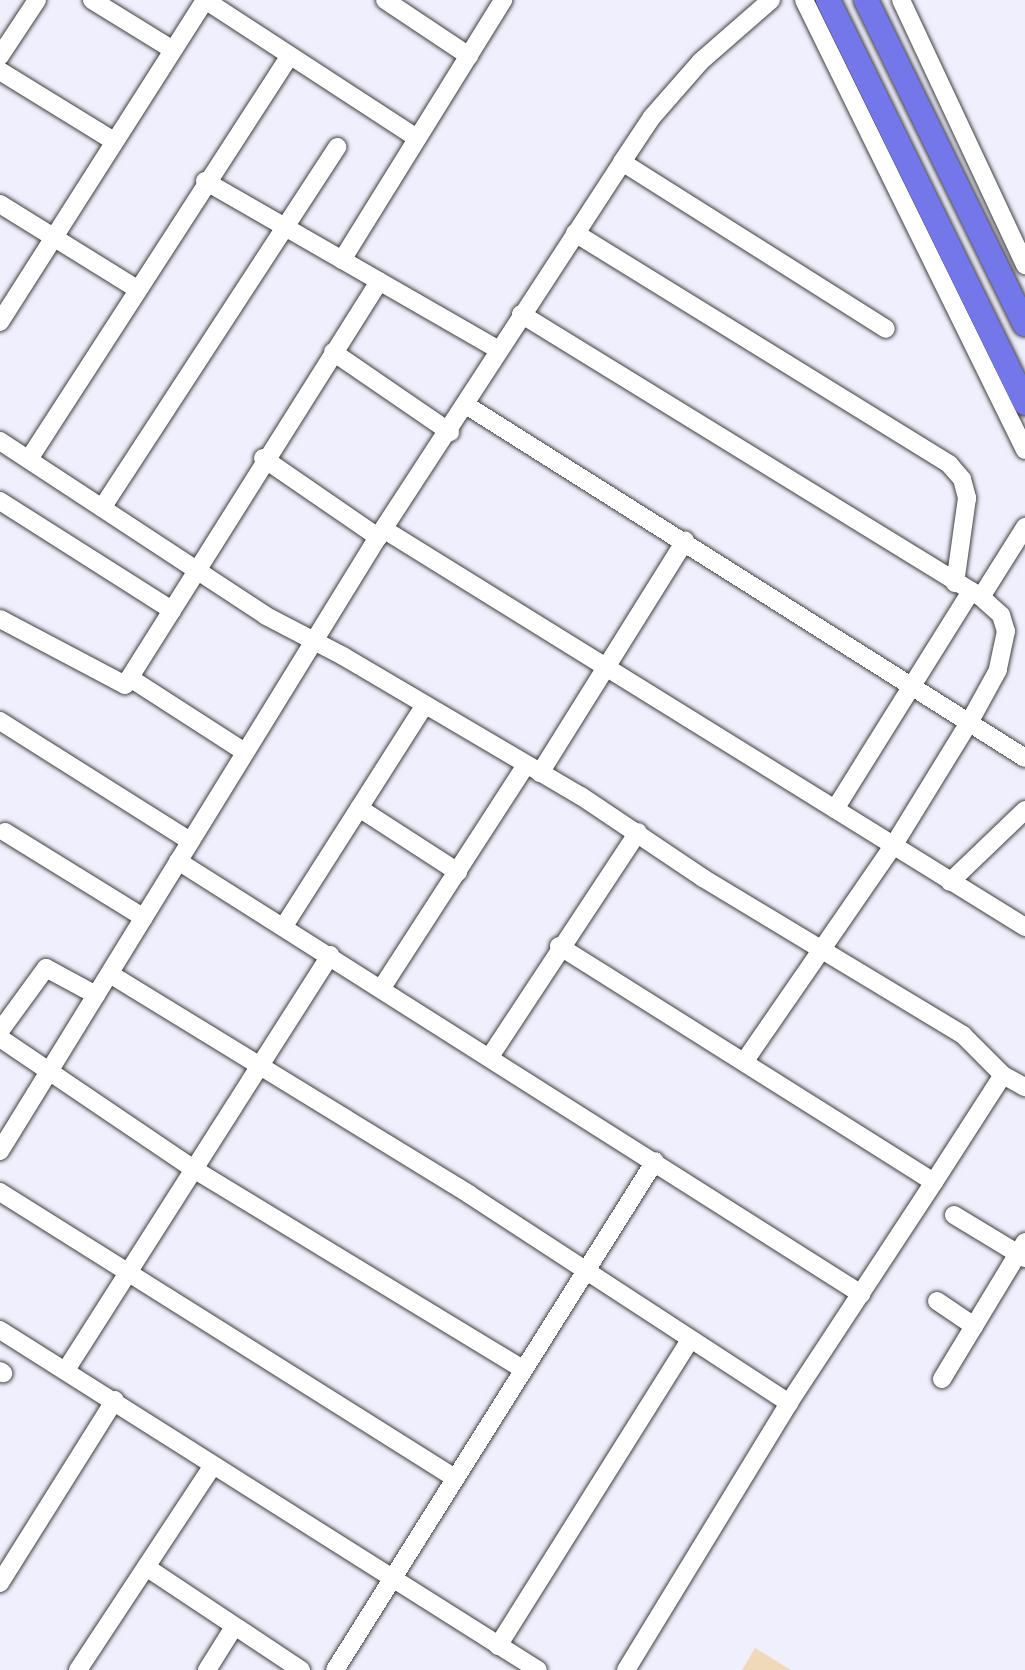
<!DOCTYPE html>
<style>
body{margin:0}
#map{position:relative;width:1025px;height:1670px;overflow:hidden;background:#f0effd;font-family:Spectral,serif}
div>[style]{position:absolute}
.water>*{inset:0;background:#efd9b9}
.roads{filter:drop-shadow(0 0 2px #404040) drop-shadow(0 0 2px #404040)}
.minor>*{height:18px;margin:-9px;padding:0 9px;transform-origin:9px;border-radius:9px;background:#fff}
.major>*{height:24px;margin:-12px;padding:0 12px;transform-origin:12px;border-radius:12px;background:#7477e9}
span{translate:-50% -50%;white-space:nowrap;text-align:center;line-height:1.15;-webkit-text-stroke:8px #fff;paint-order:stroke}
</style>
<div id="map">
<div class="water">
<i style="clip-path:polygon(755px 1648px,791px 1670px,742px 1670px)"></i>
</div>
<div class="roads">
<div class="minor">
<i style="left:92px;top:0;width:95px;rotate:31.7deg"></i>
<i style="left:385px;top:0;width:101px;rotate:33.7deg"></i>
<i style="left:804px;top:0;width:501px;rotate:63.84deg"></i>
<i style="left:901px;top:0;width:293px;rotate:64.9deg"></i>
<i style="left:0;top:56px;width:67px;rotate:-56.5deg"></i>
<i style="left:0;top:71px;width:134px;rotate:31.6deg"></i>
<i style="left:622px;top:162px;width:312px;rotate:32.3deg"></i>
<i style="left:205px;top:181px;width:339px;rotate:29.9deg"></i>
<i style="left:0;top:204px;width:161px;rotate:31.8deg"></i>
<i style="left:575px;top:233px;width:440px;rotate:31.7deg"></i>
<i style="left:949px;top:464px;width:20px;rotate:49deg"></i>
<i style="left:962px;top:479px;width:20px;rotate:75deg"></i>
<i style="left:967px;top:498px;width:86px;rotate:98deg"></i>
<i style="left:342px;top:260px;width:306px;rotate:-58.2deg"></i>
<i style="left:521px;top:314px;width:540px;rotate:31.6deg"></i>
<i style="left:981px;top:597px;width:27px;rotate:42deg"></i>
<i style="left:1001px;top:615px;width:17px;rotate:73deg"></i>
<i style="left:1006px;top:631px;width:40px;rotate:102deg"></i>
<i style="left:998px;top:670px;width:58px;rotate:118.8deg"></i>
<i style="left:970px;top:721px;width:147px;rotate:121.6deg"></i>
<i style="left:893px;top:846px;width:262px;rotate:124.6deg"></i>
<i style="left:0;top:322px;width:382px;rotate:-57.5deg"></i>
<i style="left:205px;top:0;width:253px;rotate:33.1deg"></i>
<i style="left:333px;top:352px;width:142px;rotate:34.4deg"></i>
<i style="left:466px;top:405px;width:661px;rotate:32.27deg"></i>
<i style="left:0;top:441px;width:318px;rotate:33.3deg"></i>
<i style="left:266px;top:616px;width:87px;rotate:27.5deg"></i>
<i style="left:343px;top:656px;width:276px;rotate:30.5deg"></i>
<i style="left:581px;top:796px;width:147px;rotate:33.9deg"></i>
<i style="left:703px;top:878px;width:304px;rotate:31.1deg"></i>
<i style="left:963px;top:1035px;width:57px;rotate:45deg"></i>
<i style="left:1003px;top:1075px;width:25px;rotate:29deg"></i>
<i style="left:263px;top:458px;width:140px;rotate:34.5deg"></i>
<i style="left:29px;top:459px;width:480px;rotate:-57.1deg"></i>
<i style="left:0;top:501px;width:204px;rotate:32.4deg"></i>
<i style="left:102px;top:508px;width:431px;rotate:-56.9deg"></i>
<i style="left:385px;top:530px;width:753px;rotate:31.81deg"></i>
<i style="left:981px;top:597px;width:83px;rotate:-57.8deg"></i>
<i style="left:0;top:619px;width:141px;rotate:27.8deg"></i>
<i style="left:125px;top:685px;width:477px;rotate:-57.8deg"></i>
<i style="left:130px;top:678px;width:137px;rotate:32.8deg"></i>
<i style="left:0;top:721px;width:225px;rotate:32.3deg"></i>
<i style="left:540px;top:773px;width:274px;rotate:-58deg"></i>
<i style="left:359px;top:808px;width:118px;rotate:32.9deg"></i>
<i style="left:835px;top:809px;width:257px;rotate:-58deg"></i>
<i style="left:5px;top:832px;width:163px;rotate:31.7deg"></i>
<i style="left:178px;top:861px;width:809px;rotate:32.37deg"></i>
<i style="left:950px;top:882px;width:104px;rotate:-43.8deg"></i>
<i style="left:284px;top:926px;width:262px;rotate:-57.5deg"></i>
<i style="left:559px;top:946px;width:443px;rotate:32.2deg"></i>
<i style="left:934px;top:1182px;width:264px;rotate:123.3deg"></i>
<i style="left:789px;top:1403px;width:313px;rotate:121.4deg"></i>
<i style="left:110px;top:974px;width:422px;rotate:31.5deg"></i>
<i style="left:470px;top:1195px;width:381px;rotate:33.1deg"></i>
<i style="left:381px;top:989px;width:267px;rotate:-57.1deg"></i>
<i style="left:0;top:1031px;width:78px;rotate:-53.9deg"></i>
<i style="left:46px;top:968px;width:57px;rotate:28.4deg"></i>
<i style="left:0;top:1038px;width:232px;rotate:34.1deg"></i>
<i style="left:192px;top:1168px;width:387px;rotate:31.3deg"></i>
<i style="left:491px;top:1055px;width:267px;rotate:-56.6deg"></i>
<i style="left:0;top:1151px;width:721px;rotate:-58.38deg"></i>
<i style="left:378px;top:537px;width:447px;rotate:-56.9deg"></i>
<i style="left:622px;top:162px;width:54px;rotate:-56.3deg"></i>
<i style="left:652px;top:117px;width:74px;rotate:-48.8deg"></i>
<i style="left:701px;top:61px;width:93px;rotate:-41.1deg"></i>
<i style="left:934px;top:1182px;width:127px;rotate:-57.2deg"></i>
<i style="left:0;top:1192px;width:537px;rotate:32.15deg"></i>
<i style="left:954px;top:1215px;width:83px;rotate:31.2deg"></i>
<i style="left:937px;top:1301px;width:45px;rotate:34deg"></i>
<i style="left:0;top:1330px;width:636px;rotate:32.29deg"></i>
<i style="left:66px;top:1370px;width:492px;rotate:-57.5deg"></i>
<i style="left:0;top:1371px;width:4px;rotate:34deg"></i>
<i style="left:942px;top:1379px;width:160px;rotate:-58.8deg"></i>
<i style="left:146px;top:1567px;width:186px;rotate:33.6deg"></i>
<i style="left:0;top:1583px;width:216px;rotate:-57.9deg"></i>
<i style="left:498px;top:1646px;width:361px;rotate:-57.9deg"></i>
<i style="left:78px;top:1670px;width:245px;rotate:-56.6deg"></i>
<i style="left:207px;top:1670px;width:51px;rotate:-57.9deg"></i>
<i style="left:335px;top:1670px;width:601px;rotate:-57.84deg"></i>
</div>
<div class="major">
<i style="left:828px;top:0;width:449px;rotate:63.9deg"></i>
<i style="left:866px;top:0;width:361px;rotate:63.9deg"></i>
</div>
</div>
</div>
